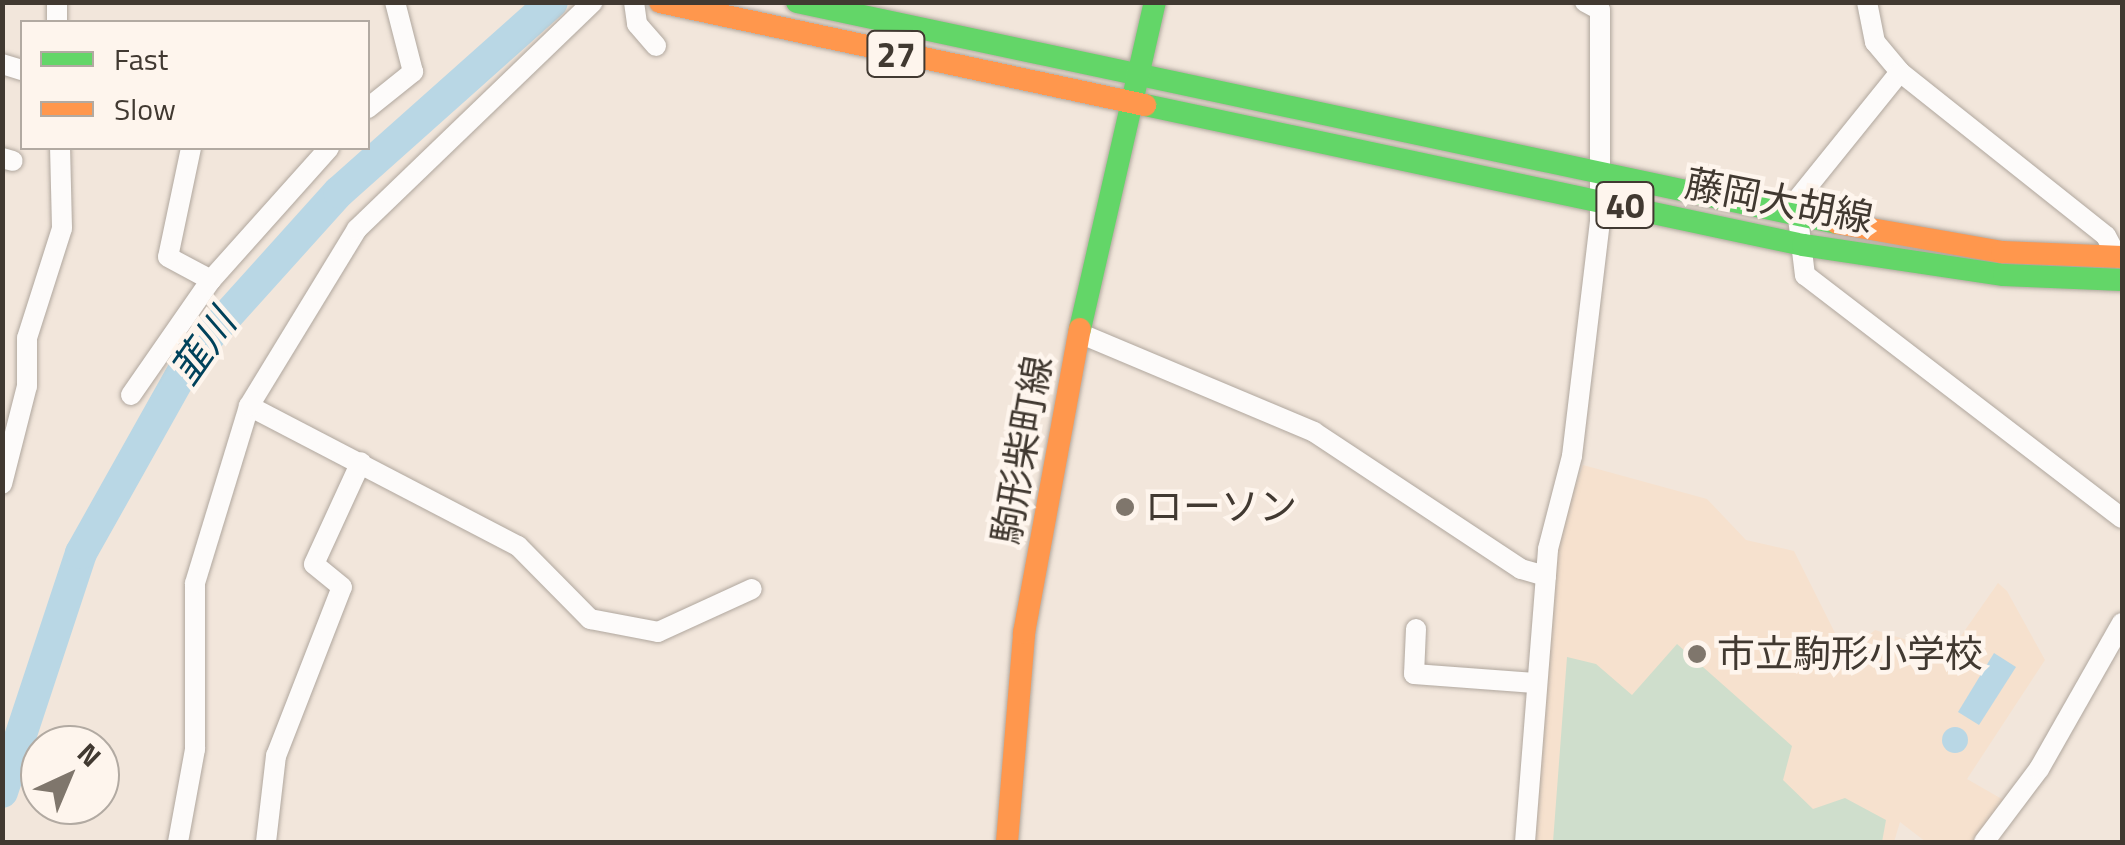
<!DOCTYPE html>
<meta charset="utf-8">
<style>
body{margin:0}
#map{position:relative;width:2125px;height:845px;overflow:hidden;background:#f2e6db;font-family:"Titillium Web","Noto Sans JP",sans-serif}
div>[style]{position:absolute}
.built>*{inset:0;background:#f6e1ce}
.green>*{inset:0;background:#cfdecc}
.water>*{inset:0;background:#b9d7e5}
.round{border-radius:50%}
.river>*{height:32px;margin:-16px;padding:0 16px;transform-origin:16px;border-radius:16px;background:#b9d7e5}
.roads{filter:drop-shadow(0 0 2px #b0a79e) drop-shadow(0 0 2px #b0a79e)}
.street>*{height:20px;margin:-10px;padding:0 10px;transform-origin:10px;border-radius:10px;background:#fdfbfa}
.fast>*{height:22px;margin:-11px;padding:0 11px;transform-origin:11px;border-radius:11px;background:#63d668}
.slow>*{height:22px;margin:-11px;padding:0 11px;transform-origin:11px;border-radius:11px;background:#ff974d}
.dots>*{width:28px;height:28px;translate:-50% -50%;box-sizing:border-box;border:5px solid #fef5ed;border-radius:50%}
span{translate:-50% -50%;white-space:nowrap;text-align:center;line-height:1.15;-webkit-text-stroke:9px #fef5ed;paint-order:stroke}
.shield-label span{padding:2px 8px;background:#fef5ed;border:2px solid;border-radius:8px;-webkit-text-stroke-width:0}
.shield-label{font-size:35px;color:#413931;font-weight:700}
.street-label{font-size:38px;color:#413931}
.poi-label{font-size:38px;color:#413931}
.left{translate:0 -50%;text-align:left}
.water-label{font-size:40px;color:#00425b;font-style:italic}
.frame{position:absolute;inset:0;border:5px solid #413931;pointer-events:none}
.legend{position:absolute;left:20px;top:20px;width:350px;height:130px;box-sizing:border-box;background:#fef5ed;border:2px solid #b2aaa2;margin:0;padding:12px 18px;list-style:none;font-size:30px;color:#413931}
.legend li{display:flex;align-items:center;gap:20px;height:50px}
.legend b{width:50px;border:2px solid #b2aaa2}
.north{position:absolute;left:20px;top:725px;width:100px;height:100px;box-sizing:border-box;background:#fef5ed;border:2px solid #b2aaa2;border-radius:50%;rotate:44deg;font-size:28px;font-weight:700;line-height:40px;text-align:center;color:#413931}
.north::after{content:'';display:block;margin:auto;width:35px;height:45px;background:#7f766c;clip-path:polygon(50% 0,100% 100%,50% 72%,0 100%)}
</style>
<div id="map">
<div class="built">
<i style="clip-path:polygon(1583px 465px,1707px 499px,1746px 540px,1794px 551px,1846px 655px,1875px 630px,1949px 653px,1998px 583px,2007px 591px,2045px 660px,1967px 779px,2007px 802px,1976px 842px,1926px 842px,1900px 822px,1894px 842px,1533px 842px,1556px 540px)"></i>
</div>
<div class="green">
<i style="clip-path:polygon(1677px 644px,1792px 746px,1783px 780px,1813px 809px,1845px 798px,1886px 820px,1882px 842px,1553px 842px,1567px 657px,1596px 664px,1632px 695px)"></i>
</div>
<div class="water">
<i style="clip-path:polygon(1994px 653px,2016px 667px,1979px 725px,1958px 712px)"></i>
<i class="round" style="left:1942px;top:727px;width:26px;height:26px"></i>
</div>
<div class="river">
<i style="left:2px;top:792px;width:252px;rotate:-71.7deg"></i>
<i style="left:81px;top:553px;width:227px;rotate:-60.7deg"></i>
<i style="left:192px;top:355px;width:219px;rotate:-48deg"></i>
<i style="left:339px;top:192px;width:285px;rotate:-41.7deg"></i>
</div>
<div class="roads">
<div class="street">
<i style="left:57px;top:2px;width:20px;rotate:90deg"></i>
<i style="left:634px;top:2px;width:22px;rotate:82deg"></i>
<i style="left:637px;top:24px;width:29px;rotate:49deg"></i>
<i style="left:1867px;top:2px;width:41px;rotate:78.7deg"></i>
<i style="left:1875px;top:42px;width:39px;rotate:50deg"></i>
<i style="left:1900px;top:72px;width:263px;rotate:38.5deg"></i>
<i style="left:2106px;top:236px;width:24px;rotate:62deg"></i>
<i style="left:2px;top:64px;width:21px;rotate:17deg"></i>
<i style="left:1900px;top:72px;width:166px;rotate:128.9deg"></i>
<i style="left:1796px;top:201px;width:75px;rotate:83.1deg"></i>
<i style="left:1805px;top:275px;width:399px;rotate:37.5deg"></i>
<i style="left:368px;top:108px;width:58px;rotate:-38.7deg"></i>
<i style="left:413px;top:72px;width:72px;rotate:-104.4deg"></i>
<i style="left:191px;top:148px;width:111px;rotate:101.9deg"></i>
<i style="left:168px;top:257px;width:49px;rotate:28.1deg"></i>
<i style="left:2px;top:158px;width:11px;rotate:15deg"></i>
<i style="left:1079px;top:333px;width:255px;rotate:22.8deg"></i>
<i style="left:1314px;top:432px;width:248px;rotate:33.5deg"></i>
<i style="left:1521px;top:569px;width:26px;rotate:16deg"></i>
<i style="left:131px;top:395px;width:140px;rotate:-55.2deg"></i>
<i style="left:211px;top:280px;width:177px;rotate:-48.2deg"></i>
<i style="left:249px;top:406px;width:303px;rotate:27.5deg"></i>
<i style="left:518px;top:546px;width:103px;rotate:45.4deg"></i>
<i style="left:590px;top:619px;width:69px;rotate:10.8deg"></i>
<i style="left:658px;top:632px;width:103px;rotate:-24.6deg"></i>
<i style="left:2px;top:484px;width:101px;rotate:-75.7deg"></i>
<i style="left:27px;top:386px;width:48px;rotate:-90deg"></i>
<i style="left:27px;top:338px;width:115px;rotate:-72.3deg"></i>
<i style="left:62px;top:228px;width:80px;rotate:-91.4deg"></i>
<i style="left:1416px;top:629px;width:45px;rotate:92.5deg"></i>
<i style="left:1414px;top:674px;width:121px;rotate:4.3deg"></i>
<i style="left:178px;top:842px;width:95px;rotate:-79.6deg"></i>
<i style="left:195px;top:749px;width:166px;rotate:-90deg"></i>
<i style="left:195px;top:583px;width:185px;rotate:-73deg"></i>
<i style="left:249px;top:406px;width:207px;rotate:-58.6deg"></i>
<i style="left:357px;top:229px;width:327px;rotate:-43.9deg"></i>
<i style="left:266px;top:842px;width:87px;rotate:-83.4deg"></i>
<i style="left:276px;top:756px;width:181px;rotate:-68.7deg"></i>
<i style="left:342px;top:587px;width:36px;rotate:-141deg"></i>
<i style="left:314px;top:564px;width:112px;rotate:-65.3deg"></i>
<i style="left:1525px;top:842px;width:294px;rotate:-85.5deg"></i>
<i style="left:1548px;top:549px;width:96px;rotate:-75.5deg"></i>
<i style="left:1572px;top:456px;width:236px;rotate:-83.2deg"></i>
<i style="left:1600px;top:222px;width:212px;rotate:-90deg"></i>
<i style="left:1600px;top:10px;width:17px;rotate:-152deg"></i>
<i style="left:1984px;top:842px;width:91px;rotate:-53deg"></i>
<i style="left:2039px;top:769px;width:168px;rotate:-60.4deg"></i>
</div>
<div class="fast">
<i style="left:797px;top:2px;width:1063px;rotate:12deg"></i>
<i style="left:1145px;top:105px;width:673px;rotate:12.01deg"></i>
<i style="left:1803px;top:245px;width:203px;rotate:8.5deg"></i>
<i style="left:2004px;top:275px;width:118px;rotate:2.4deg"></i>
<i style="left:1080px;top:329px;width:335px;rotate:-77.1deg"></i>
</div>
<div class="slow">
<i style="left:660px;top:2px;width:496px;rotate:12deg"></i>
<i style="left:1837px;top:223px;width:168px;rotate:10deg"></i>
<i style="left:2002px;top:252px;width:120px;rotate:2.4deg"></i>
<i style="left:1007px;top:842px;width:210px;rotate:-85.3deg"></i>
<i style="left:1024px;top:633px;width:309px;rotate:-79.6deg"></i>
</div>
</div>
<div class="dots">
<i style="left:1125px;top:507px;background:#7f766c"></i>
<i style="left:1697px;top:654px;background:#7f766c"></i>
</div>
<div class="shield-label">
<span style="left:896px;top:54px">27</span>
<span style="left:1625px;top:205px">40</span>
</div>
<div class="street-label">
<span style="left:1779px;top:201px;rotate:11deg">藤岡大胡線</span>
<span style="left:1022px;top:450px;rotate:-80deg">駒形柴町線</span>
</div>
<div class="poi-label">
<span class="left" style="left:1145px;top:507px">ローソン</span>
<span class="left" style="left:1717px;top:654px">市立駒形小学校</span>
</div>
<div class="water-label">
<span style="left:203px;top:347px;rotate:-55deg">韮川</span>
</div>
<div class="frame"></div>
<ul class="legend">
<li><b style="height:12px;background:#63d668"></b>Fast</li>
<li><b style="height:12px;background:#ff974d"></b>Slow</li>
</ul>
<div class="north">N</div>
</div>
